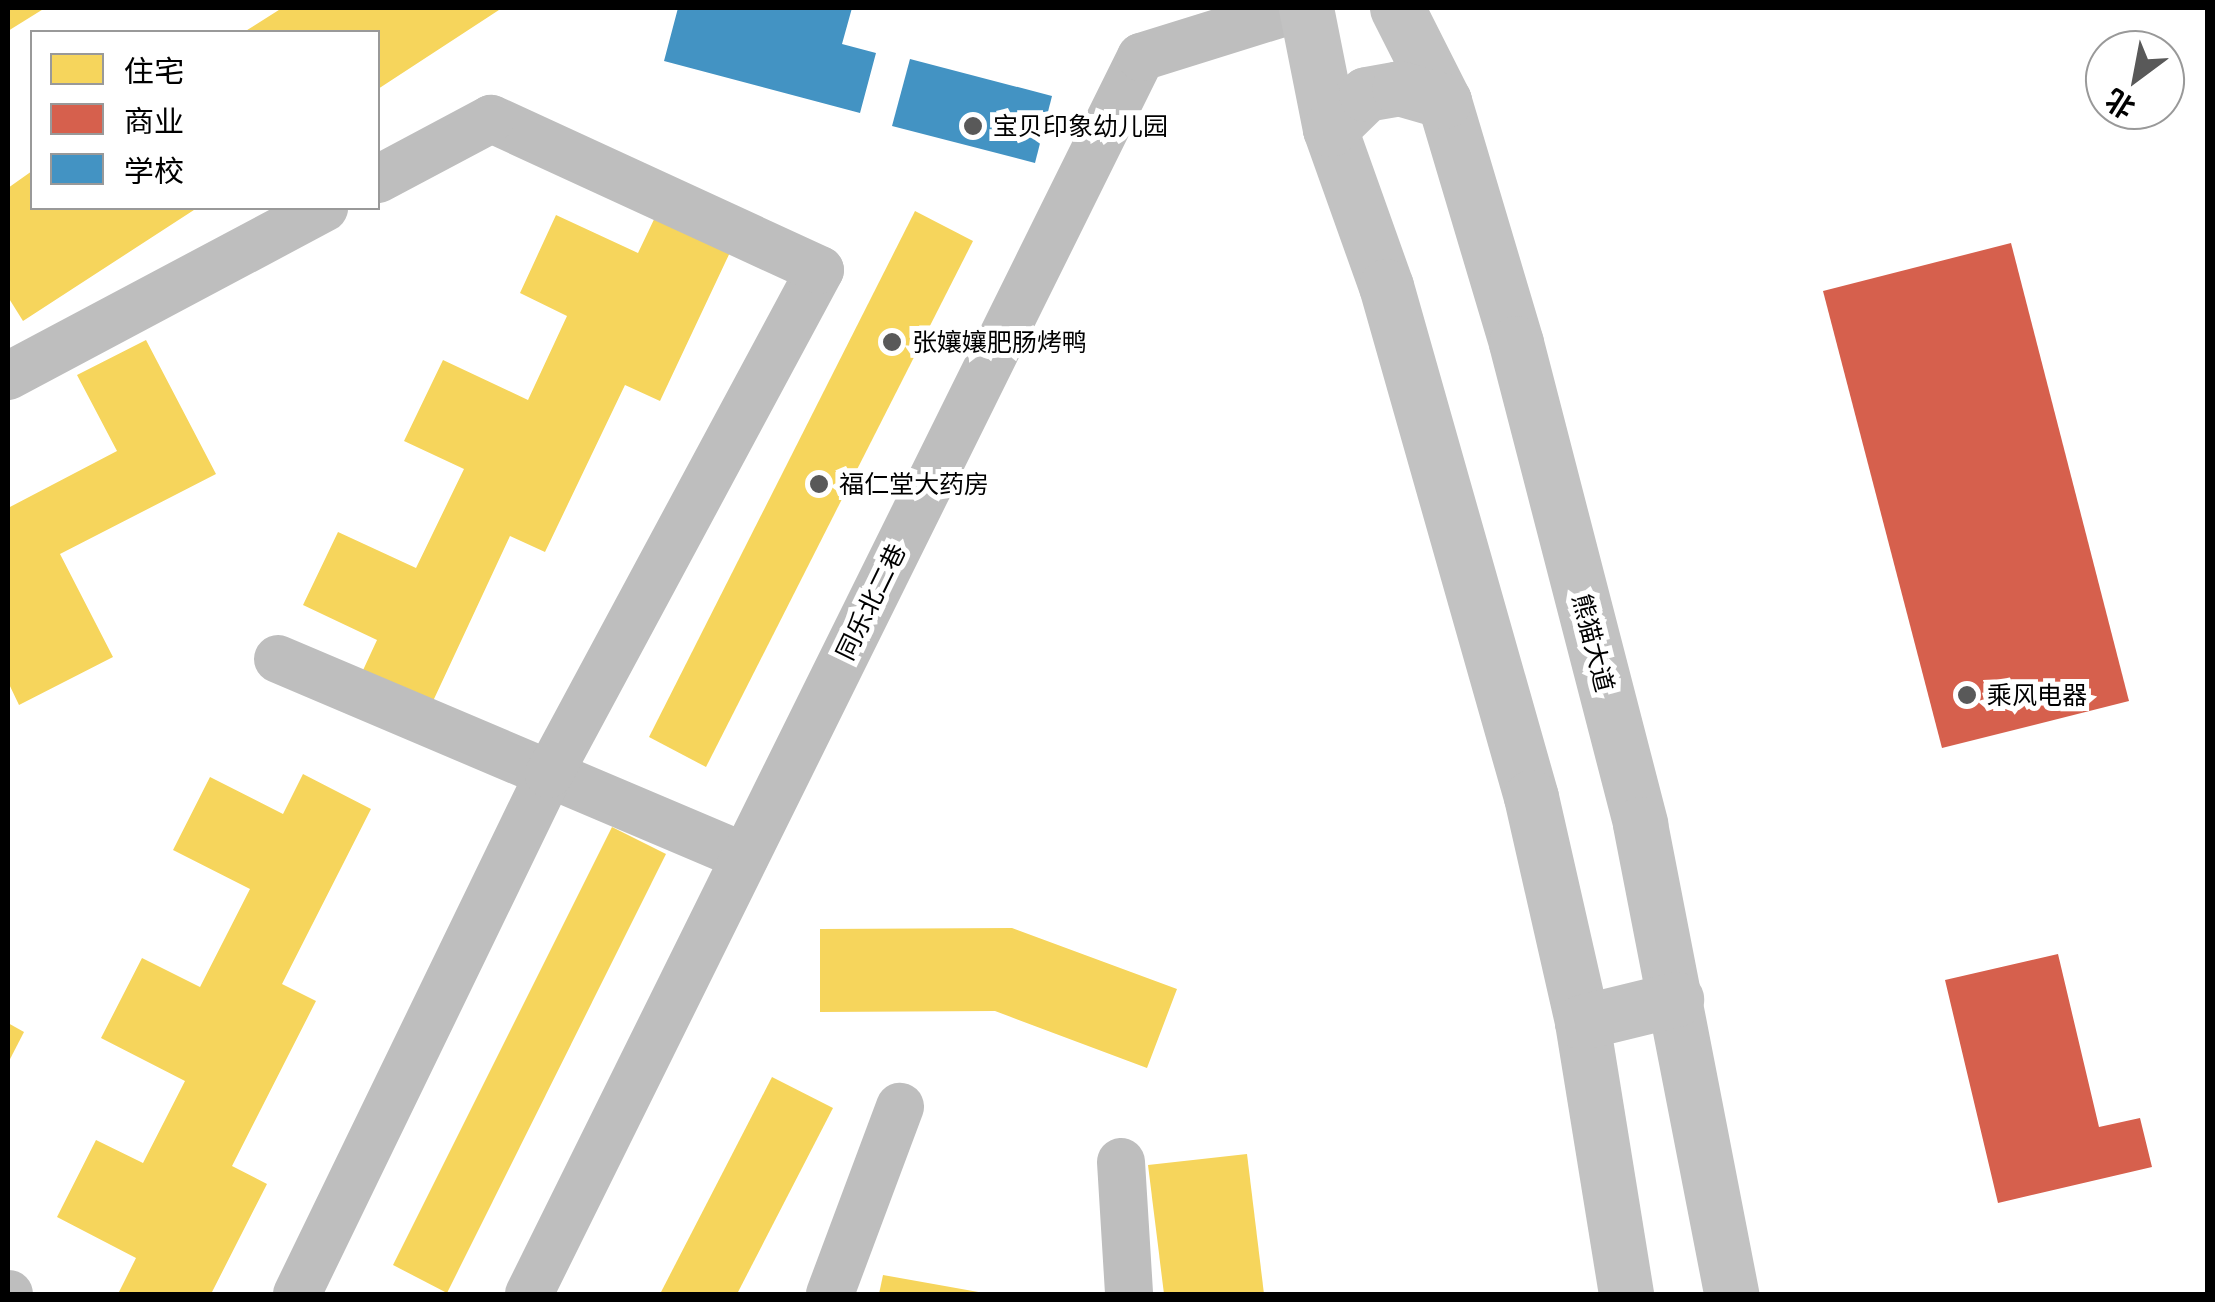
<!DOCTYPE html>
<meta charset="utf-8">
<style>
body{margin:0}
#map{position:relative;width:2215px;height:1302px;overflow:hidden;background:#fff;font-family:"Archivo Narrow","Noto Sans SC",sans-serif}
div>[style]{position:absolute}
.homes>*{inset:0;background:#f6d55c}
.shops>*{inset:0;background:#d6604d}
.schools>*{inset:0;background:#4393c3}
.street>*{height:48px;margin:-24px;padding:0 24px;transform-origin:24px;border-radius:24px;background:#bebebe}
.secondary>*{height:55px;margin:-27.5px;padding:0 27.5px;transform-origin:27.5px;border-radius:27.5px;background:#c2c2c2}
.dots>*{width:28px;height:28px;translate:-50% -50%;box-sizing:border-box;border:5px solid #fff;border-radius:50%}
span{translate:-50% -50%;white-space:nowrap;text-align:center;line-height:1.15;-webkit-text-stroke:10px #fff;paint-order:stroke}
.poi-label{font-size:25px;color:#000}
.left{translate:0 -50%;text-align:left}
.street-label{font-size:25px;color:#000}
.frame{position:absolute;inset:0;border:10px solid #000;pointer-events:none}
.legend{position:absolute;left:30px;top:30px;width:350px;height:180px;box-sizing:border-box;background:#fff;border:2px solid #999;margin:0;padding:12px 18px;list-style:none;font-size:30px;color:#000}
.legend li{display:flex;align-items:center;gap:20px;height:50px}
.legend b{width:50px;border:2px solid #999}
.north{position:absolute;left:2085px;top:30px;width:100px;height:100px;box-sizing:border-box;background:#fff;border:2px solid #999;border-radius:50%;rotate:212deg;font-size:28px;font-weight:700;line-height:40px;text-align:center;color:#000}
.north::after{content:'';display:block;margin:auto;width:35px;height:45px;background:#595959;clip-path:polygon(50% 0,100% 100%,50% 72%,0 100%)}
</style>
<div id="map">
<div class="homes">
<i style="clip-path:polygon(8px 8px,45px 8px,8px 31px)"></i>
<i style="clip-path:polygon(282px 8px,502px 8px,378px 89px,378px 32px,244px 32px)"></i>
<i style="clip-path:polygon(32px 171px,32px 208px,197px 208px,23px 321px,8px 297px,8px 188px)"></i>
<i style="clip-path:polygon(658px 211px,733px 246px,660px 401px,625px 385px,545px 552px,510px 536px,427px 714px,358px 681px,377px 640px,303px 605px,338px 532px,416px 568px,464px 469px,404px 441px,443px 360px,528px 400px,567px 316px,520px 293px,556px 215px,638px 253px)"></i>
<i style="clip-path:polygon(915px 211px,973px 241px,706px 767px,649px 737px)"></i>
<i style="clip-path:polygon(146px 340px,216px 474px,60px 554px,113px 657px,19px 705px,8px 682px,8px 508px,117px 451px,77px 375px)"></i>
<i style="clip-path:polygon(303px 774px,371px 809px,282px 984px,316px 1001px,232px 1166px,267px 1184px,211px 1294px,118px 1294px,136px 1258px,57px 1217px,96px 1140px,143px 1163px,185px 1081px,101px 1038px,142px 958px,200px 987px,250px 889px,173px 850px,210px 777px,283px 814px)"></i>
<i style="clip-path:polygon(612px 827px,666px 854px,447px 1293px,393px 1265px)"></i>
<i style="clip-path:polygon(1012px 928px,1177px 989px,1147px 1068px,995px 1011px,820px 1012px,820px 929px)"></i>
<i style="clip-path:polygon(8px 1023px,24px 1032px,8px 1063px)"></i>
<i style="clip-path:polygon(772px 1077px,833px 1108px,737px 1294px,660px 1294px)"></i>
<i style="clip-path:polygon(1247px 1154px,1264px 1294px,1164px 1294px,1148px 1165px)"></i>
<i style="clip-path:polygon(883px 1275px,984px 1293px,984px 1294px,879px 1294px)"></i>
</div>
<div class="shops">
<i style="clip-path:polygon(2011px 243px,2129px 701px,1942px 748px,1823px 291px)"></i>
<i style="clip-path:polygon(2058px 954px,2099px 1127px,2140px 1118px,2152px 1167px,1998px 1203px,1945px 980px)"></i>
</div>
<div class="schools">
<i style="clip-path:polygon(678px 8px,852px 8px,842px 44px,876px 53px,860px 113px,664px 61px)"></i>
<i style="clip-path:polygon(910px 59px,1052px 96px,1035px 163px,892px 126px)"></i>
</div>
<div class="street">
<i style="left:8px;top:376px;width:358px;rotate:-28deg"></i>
<i style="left:278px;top:659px;width:507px;rotate:22.98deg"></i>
<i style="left:1121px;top:1162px;width:132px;rotate:86.5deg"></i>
<i style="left:8px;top:1294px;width:1px"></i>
<i style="left:297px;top:1294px;width:578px;rotate:-64.14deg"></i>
<i style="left:549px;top:774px;width:572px;rotate:-61.73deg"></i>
<i style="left:820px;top:270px;width:362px;rotate:-155.3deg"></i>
<i style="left:491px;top:119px;width:128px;rotate:152deg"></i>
<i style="left:529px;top:1294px;width:1380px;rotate:-63.68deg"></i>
<i style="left:1141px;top:57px;width:164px;rotate:-17.3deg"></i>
<i style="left:830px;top:1294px;width:200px;rotate:-69.5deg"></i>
</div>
<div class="secondary">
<i style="left:1306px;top:8px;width:123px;rotate:78.8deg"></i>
<i style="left:1330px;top:129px;width:167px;rotate:70.4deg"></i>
<i style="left:1386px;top:286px;width:531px;rotate:74.16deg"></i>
<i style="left:1531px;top:797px;width:231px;rotate:77.2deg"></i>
<i style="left:1582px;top:1022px;width:276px;rotate:80.8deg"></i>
<i style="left:1397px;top:8px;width:104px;rotate:63.2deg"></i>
<i style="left:1444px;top:101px;width:252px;rotate:73.4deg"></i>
<i style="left:1516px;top:343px;width:497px;rotate:75.5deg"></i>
<i style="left:1640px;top:824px;width:479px;rotate:79deg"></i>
<i style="left:1330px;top:129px;width:50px;rotate:-44.2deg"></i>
<i style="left:1366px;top:94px;width:34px;rotate:-10deg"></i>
<i style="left:1399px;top:88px;width:47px;rotate:16.1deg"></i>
<i style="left:1582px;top:1022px;width:97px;rotate:-13.7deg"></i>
</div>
<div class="dots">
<i style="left:973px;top:126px;background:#595959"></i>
<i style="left:892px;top:342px;background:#595959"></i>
<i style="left:819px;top:484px;background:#595959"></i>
<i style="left:1967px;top:695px;background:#595959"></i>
</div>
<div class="poi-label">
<span class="left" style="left:993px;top:126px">宝贝印象幼儿园</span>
<span class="left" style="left:912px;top:342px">张孃孃肥肠烤鸭</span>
<span class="left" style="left:839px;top:484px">福仁堂大药房</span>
<span class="left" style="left:1987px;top:695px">乘风电器</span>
</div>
<div class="street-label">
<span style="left:871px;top:602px;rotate:-64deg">同乐北二巷</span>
<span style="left:1593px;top:643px;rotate:76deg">熊猫大道</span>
</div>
<div class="frame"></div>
<ul class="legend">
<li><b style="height:28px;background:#f6d55c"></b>住宅</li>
<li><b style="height:28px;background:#d6604d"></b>商业</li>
<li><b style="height:28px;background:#4393c3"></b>学校</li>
</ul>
<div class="north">北</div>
</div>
